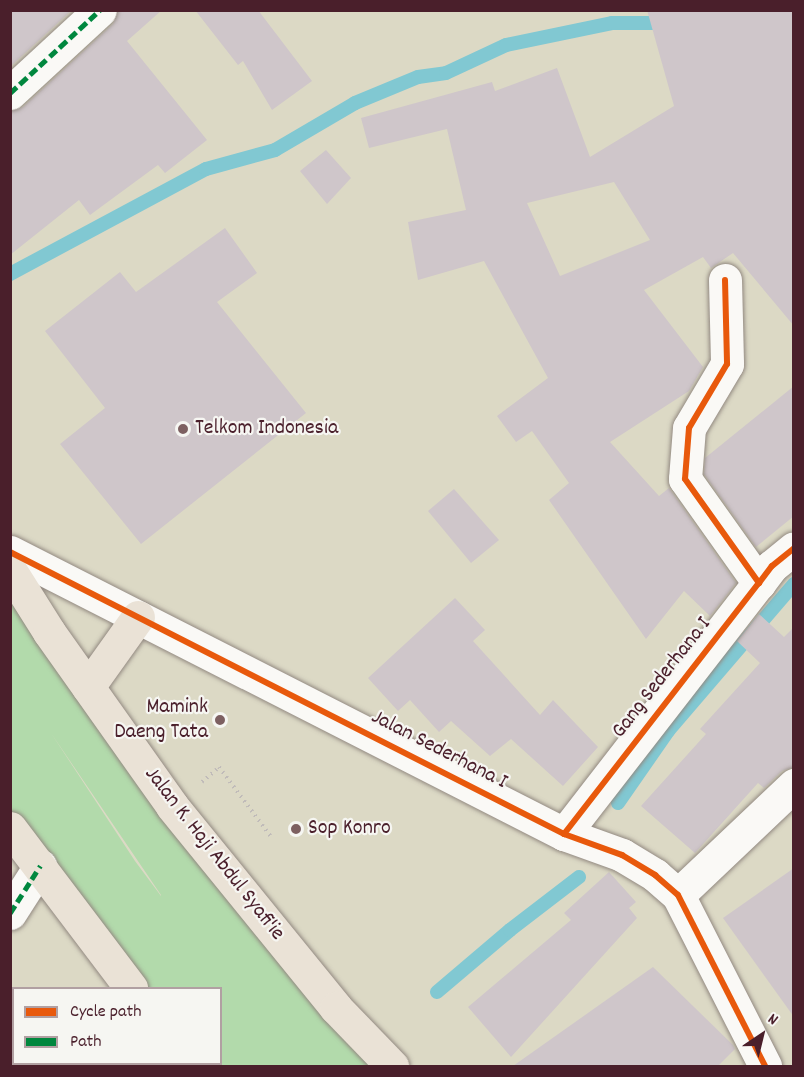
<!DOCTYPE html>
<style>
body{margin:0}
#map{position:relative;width:804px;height:1077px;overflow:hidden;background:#dcd9c5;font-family:Dekko,sans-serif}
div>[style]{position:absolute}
.green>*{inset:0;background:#b2daab}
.stream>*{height:14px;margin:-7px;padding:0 7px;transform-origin:7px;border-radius:7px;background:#81c8d2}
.building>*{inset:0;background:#cfc6ca}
.path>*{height:4px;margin-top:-2px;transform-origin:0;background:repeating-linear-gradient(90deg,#c0bbb9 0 1.5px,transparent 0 6px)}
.roads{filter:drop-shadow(0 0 2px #928981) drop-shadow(0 0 2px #928981)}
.minor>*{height:33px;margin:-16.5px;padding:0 16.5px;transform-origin:16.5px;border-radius:16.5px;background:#faf9f6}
.major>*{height:33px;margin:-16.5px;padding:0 16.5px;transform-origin:16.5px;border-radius:16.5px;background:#eae2d6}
.quiet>*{height:4.5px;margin-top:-2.25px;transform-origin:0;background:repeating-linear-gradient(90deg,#00873e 0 9px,transparent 0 13.5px)}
.cycleway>*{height:6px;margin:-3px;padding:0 3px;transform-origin:3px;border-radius:3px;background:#e8590c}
.dots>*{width:16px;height:16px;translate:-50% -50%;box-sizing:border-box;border:3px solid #f6f6f2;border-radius:50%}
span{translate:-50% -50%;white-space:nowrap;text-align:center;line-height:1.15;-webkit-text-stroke:4.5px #f6f6f2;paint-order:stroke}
.poi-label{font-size:22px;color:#4a1f2b}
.left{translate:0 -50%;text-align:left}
.right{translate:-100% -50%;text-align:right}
.street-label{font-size:22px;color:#4a1f2b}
.frame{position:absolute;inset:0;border:12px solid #4a1f2b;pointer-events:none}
.legend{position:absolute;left:12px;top:987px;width:210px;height:78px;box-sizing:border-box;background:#f6f6f2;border:2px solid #b1a0a2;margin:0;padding:8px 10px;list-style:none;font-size:18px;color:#4a1f2b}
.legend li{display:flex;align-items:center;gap:12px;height:30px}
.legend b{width:30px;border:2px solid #b1a0a2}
.north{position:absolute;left:732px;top:1005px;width:60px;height:60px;-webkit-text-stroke:4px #f6f6f2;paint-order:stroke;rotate:35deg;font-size:16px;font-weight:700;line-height:24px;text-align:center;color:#4a1f2b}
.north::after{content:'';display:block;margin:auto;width:21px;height:27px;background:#4a1f2b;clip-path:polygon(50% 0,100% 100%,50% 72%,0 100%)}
</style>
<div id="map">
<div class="green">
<i style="clip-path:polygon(evenodd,10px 570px,49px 632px,395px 1066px,196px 1066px,194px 1064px,220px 1064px,220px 988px,131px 988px,11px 828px,10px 570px,51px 733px,161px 895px,161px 896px,135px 861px,51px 733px)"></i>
</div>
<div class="stream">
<i style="left:10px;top:274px;width:222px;rotate:-28.2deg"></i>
<i style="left:206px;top:169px;width:72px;rotate:-15.4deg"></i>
<i style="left:275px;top:150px;width:93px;rotate:-30.4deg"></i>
<i style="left:355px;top:103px;width:68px;rotate:-22.4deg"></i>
<i style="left:418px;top:77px;width:28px;rotate:-8deg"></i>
<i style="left:446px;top:73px;width:66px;rotate:-25deg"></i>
<i style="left:506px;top:45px;width:108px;rotate:-11.7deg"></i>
<i style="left:612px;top:23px;width:57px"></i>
<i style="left:618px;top:803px;width:88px;rotate:-55.2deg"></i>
<i style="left:668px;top:731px;width:194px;rotate:-49.4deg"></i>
<i style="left:437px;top:992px;width:96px;rotate:-40.3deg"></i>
<i style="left:510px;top:930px;width:87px;rotate:-37.5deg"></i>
</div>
<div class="building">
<i style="clip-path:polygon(10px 10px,72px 10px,10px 67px)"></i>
<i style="clip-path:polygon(118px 10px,162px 10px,127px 41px,207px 140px,165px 173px,158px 165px,90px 215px,79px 200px,10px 255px,10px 111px,23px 107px,113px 24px)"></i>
<i style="clip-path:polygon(195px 10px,258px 10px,312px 81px,272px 110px,243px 61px,238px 65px)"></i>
<i style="clip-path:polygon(evenodd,647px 10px,794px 10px,794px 326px,733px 253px,711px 268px,703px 257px,644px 290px,703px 367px,689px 391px,610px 442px,659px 496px,669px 488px,736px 583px,710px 616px,684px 591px,646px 639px,549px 500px,569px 483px,532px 431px,516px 442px,497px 416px,548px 378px,484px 261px,418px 280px,408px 222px,466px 210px,447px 129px,369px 148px,361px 118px,492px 82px,495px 91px,557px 68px,590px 157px,674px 106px,647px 10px,614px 182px,650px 240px,560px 276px,527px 203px,614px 182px)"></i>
<i style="clip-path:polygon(326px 150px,351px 178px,327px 204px,300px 171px)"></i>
<i style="clip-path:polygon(225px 228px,257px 273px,217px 302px,306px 413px,141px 544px,60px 444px,105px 408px,45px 331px,120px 272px,136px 292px)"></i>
<i style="clip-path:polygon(794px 386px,794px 516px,756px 547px,704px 474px,705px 458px)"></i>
<i style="clip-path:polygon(454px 489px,499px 540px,471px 563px,428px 511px)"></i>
<i style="clip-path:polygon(455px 598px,485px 630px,473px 641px,540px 715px,553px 700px,598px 747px,563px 786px,511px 739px,490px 756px,451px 721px,439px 732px,410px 700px,398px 711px,368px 678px)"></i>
<i style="clip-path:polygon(759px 614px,784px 637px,794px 627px,794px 767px,782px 771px,764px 788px,758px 783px,695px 853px,641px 806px,706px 734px,700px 729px,760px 663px,737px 641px)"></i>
<i style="clip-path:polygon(794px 868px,794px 1017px,723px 918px)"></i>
<i style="clip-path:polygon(609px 872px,636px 902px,629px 908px,637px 918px,511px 1057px,468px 1007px,571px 920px,564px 913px)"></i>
<i style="clip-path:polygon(653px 967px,733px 1045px,735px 1049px,718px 1066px,513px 1066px)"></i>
</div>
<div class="path">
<i style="left:202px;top:782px;width:23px;rotate:-41deg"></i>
<i style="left:219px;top:767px;width:89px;rotate:53.3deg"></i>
</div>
<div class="roads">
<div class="minor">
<i style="left:10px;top:93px;width:122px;rotate:-42.7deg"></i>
<i style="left:725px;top:280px;width:84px;rotate:88.6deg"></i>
<i style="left:727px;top:364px;width:74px;rotate:120.7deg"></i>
<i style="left:689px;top:428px;width:51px;rotate:94.5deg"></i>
<i style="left:685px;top:479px;width:128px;rotate:54.6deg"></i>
<i style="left:10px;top:552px;width:622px;rotate:26.98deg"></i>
<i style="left:564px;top:834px;width:62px;rotate:19.9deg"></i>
<i style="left:622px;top:855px;width:39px;rotate:31deg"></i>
<i style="left:655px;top:875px;width:30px;rotate:41deg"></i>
<i style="left:678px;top:895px;width:192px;rotate:63deg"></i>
<i style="left:564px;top:834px;width:318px;rotate:-52.2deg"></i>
<i style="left:759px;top:583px;width:21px;rotate:-53deg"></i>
<i style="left:772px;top:566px;width:28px;rotate:-39deg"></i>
<i style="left:678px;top:895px;width:160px;rotate:-43.5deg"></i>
<i style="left:10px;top:913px;width:56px;rotate:-57.4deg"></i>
</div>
<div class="major">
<i style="left:10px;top:570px;width:73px;rotate:57.8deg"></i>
<i style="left:49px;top:632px;width:213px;rotate:54.7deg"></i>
<i style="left:172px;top:806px;width:260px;rotate:50.9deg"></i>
<i style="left:336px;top:1008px;width:81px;rotate:46deg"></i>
<i style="left:88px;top:687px;width:86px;rotate:-54.5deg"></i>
<i style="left:10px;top:828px;width:201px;rotate:52.9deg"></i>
<i style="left:194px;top:1064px;width:4px;rotate:34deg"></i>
</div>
</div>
<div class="quiet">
<i style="left:10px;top:93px;width:122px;rotate:-42.7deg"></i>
<i style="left:10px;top:913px;width:56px;rotate:-57.4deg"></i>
</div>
<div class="cycleway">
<i style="left:725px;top:280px;width:84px;rotate:88.6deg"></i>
<i style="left:727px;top:364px;width:74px;rotate:120.7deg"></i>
<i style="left:689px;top:428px;width:51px;rotate:94.5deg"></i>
<i style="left:685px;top:479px;width:128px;rotate:54.6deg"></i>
<i style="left:10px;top:552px;width:622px;rotate:26.98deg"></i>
<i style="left:564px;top:834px;width:62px;rotate:19.9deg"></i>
<i style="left:622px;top:855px;width:39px;rotate:31deg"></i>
<i style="left:655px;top:875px;width:30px;rotate:41deg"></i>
<i style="left:678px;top:895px;width:192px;rotate:63deg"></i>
<i style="left:564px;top:834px;width:318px;rotate:-52.2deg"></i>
<i style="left:759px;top:583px;width:21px;rotate:-53deg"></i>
<i style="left:772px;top:566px;width:28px;rotate:-39deg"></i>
</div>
<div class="dots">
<i style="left:183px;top:429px;background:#7d6061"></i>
<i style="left:220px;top:720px;background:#7d6061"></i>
<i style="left:296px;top:829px;background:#7d6061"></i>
</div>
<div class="poi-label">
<span class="left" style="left:195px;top:429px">Telkom Indonesia</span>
<span class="right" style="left:208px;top:720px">Mamink<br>Daeng Tata</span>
<span class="left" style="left:308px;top:829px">Sop Konro</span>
</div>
<div class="street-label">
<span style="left:662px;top:678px;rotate:-52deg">Gang Sederhana I</span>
<span style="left:439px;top:750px;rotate:27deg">Jalan Sederhana I</span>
<span style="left:214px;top:854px;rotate:52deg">Jalan K. Haji Abdul Syafi'ie</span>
</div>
<div class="frame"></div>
<ul class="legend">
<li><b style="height:8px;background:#e8590c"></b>Cycle path</li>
<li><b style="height:8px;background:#00873e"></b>Path</li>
</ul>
<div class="north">N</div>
</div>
